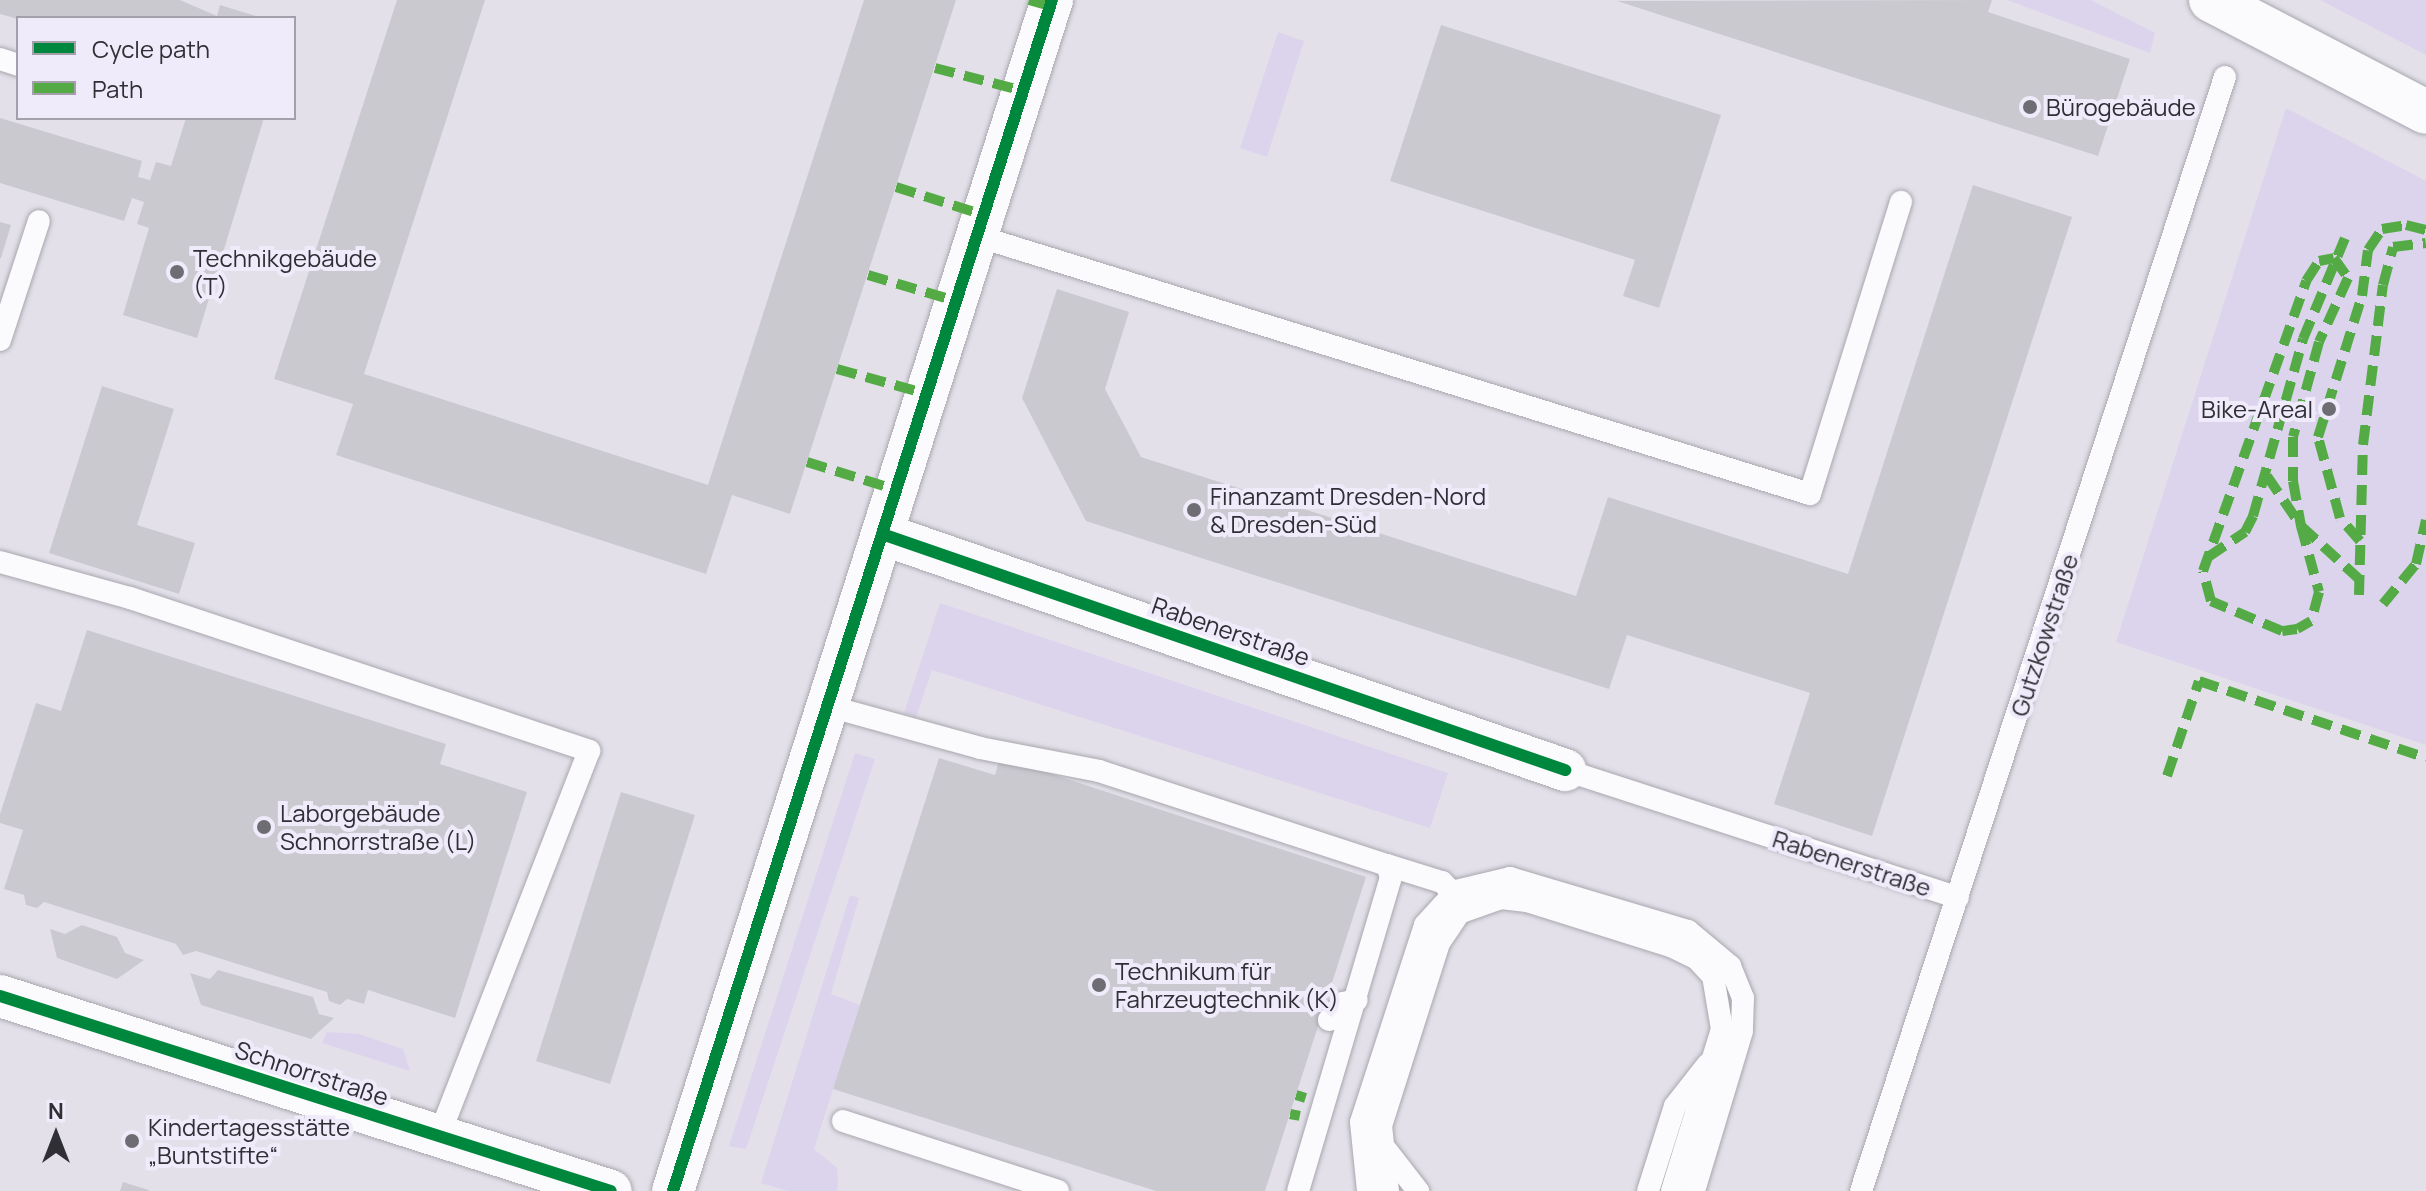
<!DOCTYPE html>
<meta charset="utf-8">
<style>
body{margin:0}
#map{position:relative;width:2426px;height:1191px;overflow:hidden;background:#e3e0ea;font-family:Manrope,sans-serif}
div>[style]{position:absolute}
.green>*{inset:0;background:#dcd4ec}
.building>*{inset:0;background:#cbc9d0}
.roads{filter:drop-shadow(0 0 2px #a9a7ae) drop-shadow(0 0 2px #a9a7ae)}
.lane>*{height:22px;margin:-11px;padding:0 11px;transform-origin:11px;border-radius:11px;background:#fbfafc}
.street>*{height:42px;margin:-21px;padding:0 21px;transform-origin:21px;border-radius:21px;background:#fbfafc}
.secondary>*{height:44px;margin:-22px;padding:0 22px;transform-origin:22px;border-radius:22px;background:#fbfafc}
.quiet>*{height:10px;margin-top:-5px;transform-origin:0;background:repeating-linear-gradient(90deg,#54ab45 0 20px,transparent 0 30px)}
.cycleway>*{height:12px;margin:-6px;padding:0 6px;transform-origin:6px;border-radius:6px;background:#00873e}
.dots>*{width:22px;height:22px;translate:-50% -50%;box-sizing:border-box;border:4px solid #efebfa;border-radius:50%}
span{translate:-50% -50%;white-space:nowrap;text-align:center;line-height:1.15;-webkit-text-stroke:8px #efebfa;paint-order:stroke}
.poi-label{font-size:24px;color:#302f35}
.left{translate:0 -50%;text-align:left}
.right{translate:-100% -50%;text-align:right}
.street-label{font-size:24px;color:#302f35}
.legend{position:absolute;left:16px;top:16px;width:280px;height:104px;box-sizing:border-box;background:#efebfa;border:2px solid #a3a0ab;margin:0;padding:10px 14px;list-style:none;font-size:24px;color:#302f35}
.legend li{display:flex;align-items:center;gap:16px;height:40px}
.legend b{width:40px;border:2px solid #a3a0ab}
.north{position:absolute;left:16px;top:1095px;width:80px;height:80px;-webkit-text-stroke:6px #efebfa;paint-order:stroke;rotate:0deg;font-size:22px;font-weight:700;line-height:32px;text-align:center;color:#302f35}
.north::after{content:'';display:block;margin:auto;width:28px;height:36px;background:#302f35;clip-path:polygon(50% 0,100% 100%,50% 72%,0 100%)}
</style>
<div id="map">
<div class="green">
<i style="clip-path:polygon(2007px 0,2091px 0,2155px 33px,2150px 53px)"></i>
<i style="clip-path:polygon(2320px 0,2426px 0,2426px 55px)"></i>
<i style="clip-path:polygon(1278px 32px,1304px 41px,1267px 157px,1240px 148px)"></i>
<i style="clip-path:polygon(2286px 108px,2426px 181px,2426px 745px,2116px 642px)"></i>
<i style="clip-path:polygon(940px 603px,1448px 773px,1430px 828px,932px 670px,916px 717px,904px 713px)"></i>
<i style="clip-path:polygon(855px 753px,875px 759px,746px 1149px,729px 1146px)"></i>
<i style="clip-path:polygon(850px 895px,859px 898px,831px 994px,860px 1005px,814px 1149px,837px 1168px,838px 1185px,837px 1191px,788px 1191px,761px 1183px)"></i>
<i style="clip-path:polygon(327px 1032px,359px 1034px,403px 1049px,410px 1071px,322px 1043px)"></i>
</div>
<div class="building">
<i style="clip-path:polygon(0 0,180px 0,217px 16px,220px 5px,259px 17px,18px 19px,0 14px)"></i>
<i style="clip-path:polygon(397px 0,485px 0,364px 374px,708px 485px,864px 0,956px 0,790px 514px,732px 495px,706px 574px,336px 455px,353px 404px,274px 379px)"></i>
<i style="clip-path:polygon(1992px 0,1988px 12px,2130px 59px,2098px 156px,1617px 1px)"></i>
<i style="clip-path:polygon(1441px 25px,1721px 115px,1659px 308px,1623px 296px,1635px 260px,1390px 181px)"></i>
<i style="clip-path:polygon(0 118px,142px 161px,138px 177px,150px 180px,156px 162px,171px 166px,186px 118px,264px 118px,197px 338px,123px 315px,149px 228px,137px 224px,144px 202px,132px 198px,124px 221px,0 183px)"></i>
<i style="clip-path:polygon(1973px 185px,2072px 217px,1872px 836px,1774px 804px,1810px 693px,1627px 635px,1609px 689px,1086px 521px,1022px 398px,1057px 289px,1129px 312px,1105px 389px,1141px 457px,1576px 596px,1608px 497px,1848px 574px)"></i>
<i style="clip-path:polygon(0 222px,11px 225px,1px 258px,0 258px)"></i>
<i style="clip-path:polygon(102px 386px,174px 409px,137px 525px,195px 543px,179px 594px,49px 553px)"></i>
<i style="clip-path:polygon(87px 630px,446px 744px,440px 764px,527px 792px,455px 1018px,368px 990px,364px 1004px,347px 999px,340px 1005px,329px 1001px,327px 992px,196px 951px,183px 955px,176px 944px,44px 902px,37px 908px,26px 905px,24px 895px,4px 889px,23px 830px,0 823px,0 814px,36px 703px,61px 711px)"></i>
<i style="clip-path:polygon(1000px 757px,1366px 877px,1265px 1191px,1156px 1191px,833px 1089px,939px 758px,995px 775px)"></i>
<i style="clip-path:polygon(621px 792px,695px 815px,610px 1084px,536px 1061px)"></i>
<i style="clip-path:polygon(82px 925px,117px 937px,125px 953px,144px 960px,117px 979px,57px 958px,50px 929px,65px 934px)"></i>
<i style="clip-path:polygon(218px 970px,313px 997px,319px 1014px,334px 1018px,311px 1039px,201px 1005px,190px 973px,210px 979px)"></i>
<i style="clip-path:polygon(123px 1182px,149px 1190px,149px 1191px,120px 1191px)"></i>
</div>
<div class="roads">
<div class="lane">
<i style="left:0;top:59px;width:19px;rotate:18deg"></i>
<i style="left:977px;top:236px;width:872px;rotate:17.21deg"></i>
<i style="left:1810px;top:494px;width:306px;rotate:-72.7deg"></i>
<i style="left:0;top:340px;width:125px;rotate:-71.9deg"></i>
<i style="left:0;top:562px;width:135px;rotate:15.5deg"></i>
<i style="left:130px;top:598px;width:484px;rotate:18.4deg"></i>
<i style="left:589px;top:751px;width:413px;rotate:111.3deg"></i>
<i style="left:828px;top:706px;width:158px;rotate:15.4deg"></i>
<i style="left:980px;top:748px;width:121px;rotate:10.9deg"></i>
<i style="left:1099px;top:771px;width:303px;rotate:18.1deg"></i>
<i style="left:1387px;top:865px;width:13px;rotate:72deg"></i>
<i style="left:1391px;top:877px;width:327px;rotate:106.5deg"></i>
<i style="left:1565px;top:770px;width:413px;rotate:18deg"></i>
<i style="left:1387px;top:865px;width:58px;rotate:17.2deg"></i>
<i style="left:1442px;top:882px;width:28px;rotate:45deg"></i>
<i style="left:1329px;top:1020px;width:22px;rotate:-51deg"></i>
<i style="left:1343px;top:1003px;width:14px;rotate:-12deg"></i>
<i style="left:843px;top:1121px;width:226px;rotate:18deg"></i>
<i style="left:1387px;top:1151px;width:51px;rotate:52.2deg"></i>
<i style="left:1368px;top:1191px;width:69px;rotate:-95.8deg"></i>
<i style="left:1361px;top:1122px;width:207px;rotate:-72deg"></i>
<i style="left:1425px;top:925px;width:46px;rotate:-47.6deg"></i>
<i style="left:1456px;top:891px;width:56px;rotate:-13.5deg"></i>
<i style="left:1510px;top:878px;width:186px;rotate:16.6deg"></i>
<i style="left:1688px;top:931px;width:55px;rotate:39.8deg"></i>
<i style="left:1730px;top:966px;width:35px;rotate:68deg"></i>
<i style="left:1743px;top:998px;width:33px;rotate:92deg"></i>
<i style="left:1742px;top:1031px;width:167px;rotate:106.7deg"></i>
<i style="left:1388px;top:1191px;width:65px;rotate:-96.1deg"></i>
<i style="left:1381px;top:1126px;width:192px;rotate:-72.4deg"></i>
<i style="left:1439px;top:943px;width:36px;rotate:-56deg"></i>
<i style="left:1459px;top:913px;width:45px;rotate:-19.7deg"></i>
<i style="left:1501px;top:898px;width:26px;rotate:7deg"></i>
<i style="left:1527px;top:901px;width:151px;rotate:17.4deg"></i>
<i style="left:1671px;top:946px;width:28px;rotate:26deg"></i>
<i style="left:1696px;top:958px;width:25px;rotate:47deg"></i>
<i style="left:1713px;top:976px;width:54px;rotate:80.4deg"></i>
<i style="left:1722px;top:1029px;width:170px;rotate:107.2deg"></i>
<i style="left:1648px;top:1191px;width:89px;rotate:-72.4deg"></i>
<i style="left:1675px;top:1106px;width:53px;rotate:-51.8deg"></i>
<i style="left:1861px;top:1191px;width:1172px;rotate:-71.91deg"></i>
</div>
<div class="street">
<i style="left:882px;top:534px;width:723px;rotate:19.06deg"></i>
<i style="left:0;top:996px;width:641px;rotate:17.7deg"></i>
<i style="left:673px;top:1191px;width:1250px;rotate:-72.35deg"></i>
</div>
<div class="secondary">
<i style="left:2211px;top:0;width:242px;rotate:27.5deg"></i>
</div>
</div>
<div class="quiet">
<i style="left:1029px;top:0;width:22px;rotate:16deg"></i>
<i style="left:935px;top:68px;width:91px;rotate:14.6deg"></i>
<i style="left:896px;top:187px;width:92px;rotate:17.7deg"></i>
<i style="left:868px;top:275px;width:92px;rotate:16.5deg"></i>
<i style="left:837px;top:369px;width:93px;rotate:15.5deg"></i>
<i style="left:807px;top:462px;width:94px;rotate:17.3deg"></i>
<i style="left:2267px;top:476px;width:60px;rotate:55.8deg"></i>
<i style="left:2301px;top:526px;width:68px;rotate:74.7deg"></i>
<i style="left:2319px;top:592px;width:30px;rotate:105deg"></i>
<i style="left:2311px;top:621px;width:16px;rotate:150deg"></i>
<i style="left:2297px;top:629px;width:15px;rotate:172deg"></i>
<i style="left:2282px;top:631px;width:77px;rotate:-157.1deg"></i>
<i style="left:2211px;top:601px;width:31px;rotate:-105deg"></i>
<i style="left:2203px;top:571px;width:308px;rotate:-70.4deg"></i>
<i style="left:2306px;top:281px;width:24px;rotate:-57deg"></i>
<i style="left:2319px;top:261px;width:15px;rotate:-11deg"></i>
<i style="left:2334px;top:258px;width:24px;rotate:55deg"></i>
<i style="left:2348px;top:278px;width:70px;rotate:114.4deg"></i>
<i style="left:2319px;top:342px;width:98px;rotate:105.3deg"></i>
<i style="left:2293px;top:437px;width:44px;rotate:90deg"></i>
<i style="left:2293px;top:481px;width:46px;rotate:79.9deg"></i>
<i style="left:2301px;top:526px;width:79px;rotate:42.4deg"></i>
<i style="left:2360px;top:541px;width:30px;rotate:-131deg"></i>
<i style="left:2340px;top:518px;width:84px;rotate:-105.2deg"></i>
<i style="left:2318px;top:437px;width:148px;rotate:-72.7deg"></i>
<i style="left:2362px;top:296px;width:46px;rotate:-82.6deg"></i>
<i style="left:2368px;top:250px;width:25px;rotate:-56deg"></i>
<i style="left:2382px;top:229px;width:24px;rotate:-9deg"></i>
<i style="left:2406px;top:225px;width:21px;rotate:14deg"></i>
<i style="left:2208px;top:557px;width:45px;rotate:-34deg"></i>
<i style="left:2245px;top:532px;width:18px;rotate:-63deg"></i>
<i style="left:2253px;top:516px;width:184px;rotate:-74.2deg"></i>
<i style="left:2303px;top:339px;width:109px;rotate:-67.4deg"></i>
<i style="left:2359px;top:595px;width:150px;rotate:-88.5deg"></i>
<i style="left:2363px;top:445px;width:161px;rotate:-82.9deg"></i>
<i style="left:2383px;top:285px;width:39px;rotate:-75deg"></i>
<i style="left:2393px;top:247px;width:33px;rotate:-7deg"></i>
<i style="left:2383px;top:604px;width:52px;rotate:-50.5deg"></i>
<i style="left:2416px;top:564px;width:45px;rotate:-77.2deg"></i>
<i style="left:2167px;top:776px;width:100px;rotate:-71.4deg"></i>
<i style="left:2199px;top:681px;width:240px;rotate:18.7deg"></i>
<i style="left:1296px;top:1095px;width:10px;rotate:17deg"></i>
<i style="left:1290px;top:1114px;width:10px;rotate:11deg"></i>
</div>
<div class="cycleway">
<i style="left:882px;top:534px;width:723px;rotate:19.06deg"></i>
<i style="left:0;top:996px;width:641px;rotate:17.7deg"></i>
<i style="left:673px;top:1191px;width:1250px;rotate:-72.35deg"></i>
</div>
<div class="dots">
<i style="left:2030px;top:107px;background:#6f6d74"></i>
<i style="left:177px;top:272px;background:#6f6d74"></i>
<i style="left:2329px;top:409px;background:#6f6d74"></i>
<i style="left:1194px;top:510px;background:#6f6d74"></i>
<i style="left:264px;top:827px;background:#6f6d74"></i>
<i style="left:1099px;top:985px;background:#6f6d74"></i>
<i style="left:132px;top:1141px;background:#6f6d74"></i>
</div>
<div class="poi-label">
<span class="left" style="left:2046px;top:107px">Bürogebäude</span>
<span class="left" style="left:193px;top:272px">Technikgebäude<br>(T)</span>
<span class="right" style="left:2313px;top:409px">Bike-Areal</span>
<span class="left" style="left:1210px;top:510px">Finanzamt Dresden-Nord<br>&amp; Dresden-Süd</span>
<span class="left" style="left:280px;top:827px">Laborgebäude<br>Schnorrstraße (L)</span>
<span class="left" style="left:1115px;top:985px">Technikum für<br>Fahrzeugtechnik (K)</span>
<span class="left" style="left:148px;top:1141px">Kindertagesstätte<br>„Buntstifte“</span>
</div>
<div class="street-label">
<span style="left:1231px;top:631px;rotate:19deg">Rabenerstraße</span>
<span style="left:2044px;top:635px;rotate:-72deg">Gutzkowstraße</span>
<span style="left:1852px;top:863px;rotate:18deg">Rabenerstraße</span>
<span style="left:312px;top:1073px;rotate:18deg">Schnorrstraße</span>
</div>
<ul class="legend">
<li><b style="height:10px;background:#00873e"></b>Cycle path</li>
<li><b style="height:10px;background:#54ab45"></b>Path</li>
</ul>
<div class="north">N</div>
</div>
